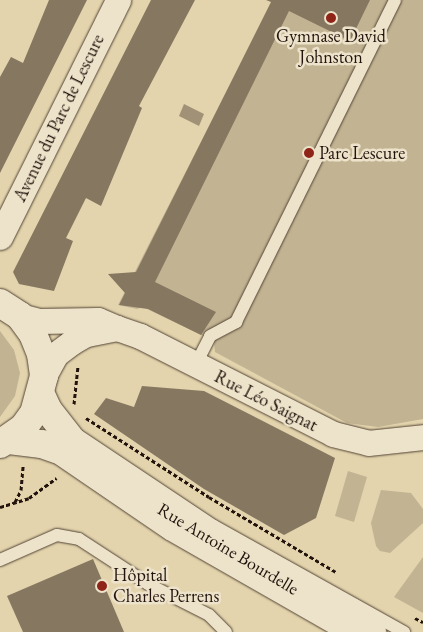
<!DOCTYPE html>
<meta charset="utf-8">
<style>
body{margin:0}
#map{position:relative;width:423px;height:632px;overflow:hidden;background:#e3d4ad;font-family:"EB Garamond",serif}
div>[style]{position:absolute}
.green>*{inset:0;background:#c2b392}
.water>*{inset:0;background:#a19277}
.building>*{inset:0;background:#867760}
.path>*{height:3px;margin-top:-1.5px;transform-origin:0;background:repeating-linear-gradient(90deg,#22130d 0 4px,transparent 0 6.5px)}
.roads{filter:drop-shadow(0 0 1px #524335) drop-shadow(0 0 1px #524335)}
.lane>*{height:12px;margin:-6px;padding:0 6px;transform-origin:6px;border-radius:6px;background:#ede3ca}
.street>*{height:25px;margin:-12.5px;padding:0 12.5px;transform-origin:12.5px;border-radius:12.5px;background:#ede3ca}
.secondary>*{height:28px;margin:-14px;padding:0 14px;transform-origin:14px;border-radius:14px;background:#ede3ca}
.dots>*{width:14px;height:14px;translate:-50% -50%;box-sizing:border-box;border:2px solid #ede3ca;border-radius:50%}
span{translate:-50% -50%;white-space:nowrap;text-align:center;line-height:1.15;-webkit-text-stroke:5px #ede3ca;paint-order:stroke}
.poi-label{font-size:18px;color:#22130d}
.left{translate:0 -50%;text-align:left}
.street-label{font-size:18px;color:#22130d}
</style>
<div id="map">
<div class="green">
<i style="clip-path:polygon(273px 0,423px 0,423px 419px,378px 427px,347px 423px,215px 352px,214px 341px,143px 307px,137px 309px,118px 305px)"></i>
<i style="clip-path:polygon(0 331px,14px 350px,20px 373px,15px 396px,0 417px)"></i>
<i style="clip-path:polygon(348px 471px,367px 477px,354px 522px,335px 516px)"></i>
<i style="clip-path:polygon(381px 490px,411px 493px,423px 509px,423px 523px,390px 553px,380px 551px,376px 546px,371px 523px)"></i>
<i style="clip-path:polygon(423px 557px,423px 613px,394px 597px)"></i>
</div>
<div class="water">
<i style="clip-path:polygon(184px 104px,204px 114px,199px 126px,179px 116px)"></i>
</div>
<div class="building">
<i style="clip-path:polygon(49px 0,87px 0,0 173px,0 77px,11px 57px,23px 63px)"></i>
<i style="clip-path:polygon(151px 0,195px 0,139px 106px,142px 108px,101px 206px,86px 198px,66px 238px,73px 241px,54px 291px,19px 284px,13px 272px)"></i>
<i style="clip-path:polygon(266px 0,370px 0,350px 41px,289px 11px,155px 282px,216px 312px,201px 335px,148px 309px,119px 305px,125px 293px,108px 274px,136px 272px,271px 2px)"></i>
<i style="clip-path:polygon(142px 386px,204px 391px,335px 458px,316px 518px,284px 535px,204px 489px,94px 414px,106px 398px,134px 407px)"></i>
<i style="clip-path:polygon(93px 559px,124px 632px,23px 632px,7px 596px)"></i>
</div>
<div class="path">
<i style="left:74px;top:404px;width:38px;rotate:-84deg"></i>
<i style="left:86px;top:418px;width:146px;rotate:32.7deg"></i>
<i style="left:209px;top:497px;width:147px;rotate:30.6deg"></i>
<i style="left:15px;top:502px;width:13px;rotate:-63deg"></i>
<i style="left:21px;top:490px;width:24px;rotate:-85deg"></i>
<i style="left:0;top:507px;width:30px;rotate:-17deg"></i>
<i style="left:29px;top:498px;width:34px;rotate:-36deg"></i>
<i style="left:415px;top:618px;width:9px;rotate:27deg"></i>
</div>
<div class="roads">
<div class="lane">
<i style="left:196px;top:364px;width:31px;rotate:-63deg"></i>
<i style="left:210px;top:336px;width:30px;rotate:-28deg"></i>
<i style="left:236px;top:322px;width:359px;rotate:-63.7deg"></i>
<i style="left:79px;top:436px;width:162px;rotate:33.7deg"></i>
<i style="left:214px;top:526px;width:218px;rotate:29.2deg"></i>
<i style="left:59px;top:459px;width:133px;rotate:34.3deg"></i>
<i style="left:169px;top:534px;width:197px;rotate:29.8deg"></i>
<i style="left:0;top:560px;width:62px;rotate:-23.7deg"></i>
<i style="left:57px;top:535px;width:22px;rotate:10deg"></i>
<i style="left:79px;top:539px;width:82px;rotate:33.1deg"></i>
<i style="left:148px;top:584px;width:68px;rotate:26.9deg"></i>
<i style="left:209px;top:615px;width:24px;rotate:45deg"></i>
</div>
<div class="street">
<i style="left:0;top:237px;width:265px;rotate:-63.5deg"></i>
<i style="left:20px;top:316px;width:20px;rotate:15deg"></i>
<i style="left:39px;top:321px;width:59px;rotate:-1deg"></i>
<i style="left:98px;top:320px;width:21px;rotate:23deg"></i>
<i style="left:117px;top:328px;width:32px;rotate:169deg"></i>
<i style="left:86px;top:334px;width:16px;rotate:150deg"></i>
<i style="left:72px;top:342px;width:20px;rotate:143deg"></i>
<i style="left:56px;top:354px;width:25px;rotate:119deg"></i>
<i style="left:117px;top:328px;width:24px;rotate:19deg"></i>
<i style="left:140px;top:336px;width:216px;rotate:26.9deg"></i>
<i style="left:333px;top:434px;width:36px;rotate:14deg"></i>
<i style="left:368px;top:443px;width:55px;rotate:-6.2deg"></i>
</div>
<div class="secondary">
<i style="left:0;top:303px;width:24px;rotate:33deg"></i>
<i style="left:20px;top:316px;width:22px;rotate:54deg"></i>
<i style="left:33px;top:334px;width:22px;rotate:68deg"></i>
<i style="left:41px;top:354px;width:22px;rotate:82deg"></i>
<i style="left:44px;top:376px;width:38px;rotate:105deg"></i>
<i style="left:34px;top:413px;width:19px;rotate:126deg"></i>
<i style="left:23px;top:428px;width:28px;rotate:145deg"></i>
<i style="left:41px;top:395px;width:17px;rotate:65deg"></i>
<i style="left:48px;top:410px;width:63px;rotate:52deg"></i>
<i style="left:9px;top:440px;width:33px;rotate:7deg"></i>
<i style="left:42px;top:444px;width:48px;rotate:19.6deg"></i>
<i style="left:87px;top:460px;width:141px;rotate:33.5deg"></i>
<i style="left:205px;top:538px;width:192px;rotate:29.4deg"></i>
</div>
</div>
<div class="dots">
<i style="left:331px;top:18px;background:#8f2418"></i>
<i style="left:309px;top:153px;background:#8f2418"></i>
<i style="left:102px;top:586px;background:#8f2418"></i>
</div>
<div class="poi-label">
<span style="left:331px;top:47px">Gymnase David<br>Johnston</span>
<span class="left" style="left:319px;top:153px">Parc Lescure</span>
<span class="left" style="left:113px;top:586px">Hôpital<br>Charles Perrens</span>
</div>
<div class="street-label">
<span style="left:59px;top:118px;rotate:-64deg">Avenue du Parc de Lescure</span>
<span style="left:266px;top:401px;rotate:27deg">Rue Léo Saignat</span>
<span style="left:228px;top:549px;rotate:31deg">Rue Antoine Bourdelle</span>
</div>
</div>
